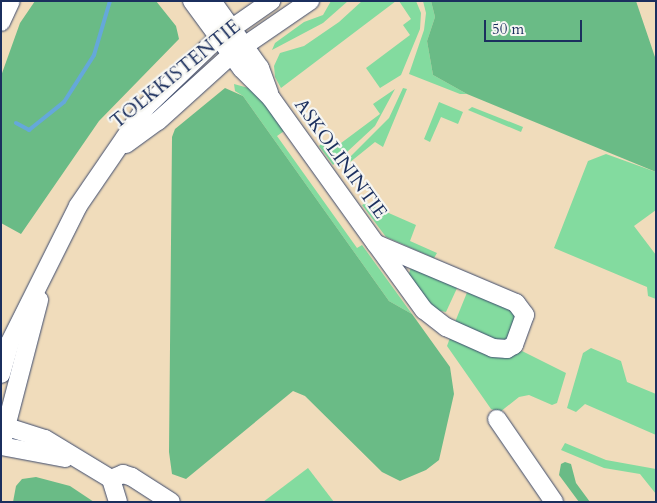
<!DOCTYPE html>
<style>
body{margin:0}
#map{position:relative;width:657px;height:503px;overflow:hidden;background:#f0dcbb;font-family:Cardo,serif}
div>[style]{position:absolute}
.green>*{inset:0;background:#83db9f}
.forest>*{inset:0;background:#6abb86}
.stream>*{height:4px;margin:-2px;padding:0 2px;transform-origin:2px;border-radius:2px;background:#65a8da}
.roads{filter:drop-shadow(0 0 1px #3b496c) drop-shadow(0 0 1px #3b496c)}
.minor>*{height:18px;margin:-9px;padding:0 9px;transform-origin:9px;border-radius:9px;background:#fff}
span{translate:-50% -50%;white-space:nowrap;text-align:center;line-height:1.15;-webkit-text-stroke:4.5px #f6f6f2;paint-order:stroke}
.street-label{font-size:19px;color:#1b2f5e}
.frame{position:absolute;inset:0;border:2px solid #1b2f5e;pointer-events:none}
.scale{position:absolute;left:484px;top:20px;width:98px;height:22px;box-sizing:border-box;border:2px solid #1b2f5e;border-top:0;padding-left:6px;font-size:15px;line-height:18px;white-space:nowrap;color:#1b2f5e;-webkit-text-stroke:4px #f6f6f2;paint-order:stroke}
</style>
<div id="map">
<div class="green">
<i style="clip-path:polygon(331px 1px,348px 1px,323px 23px,272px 50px,275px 43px,304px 22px,323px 15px)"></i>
<i style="clip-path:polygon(362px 1px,396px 1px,281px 88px,275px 77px,274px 66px,280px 53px,304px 46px,339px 22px)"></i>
<i style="clip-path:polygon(399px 1px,416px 1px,421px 13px,420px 29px,401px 75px,380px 88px,366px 68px,410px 35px,403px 25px,411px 19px)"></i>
<i style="clip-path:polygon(423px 1px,431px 1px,435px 17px,427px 41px,433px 75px,467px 94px,460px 94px,409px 74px,424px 30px,426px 13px)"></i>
<i style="clip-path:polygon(234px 84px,252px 89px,287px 129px,277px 136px,357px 248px,362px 245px,412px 314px,389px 301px,243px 96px,235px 91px)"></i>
<i style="clip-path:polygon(403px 88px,407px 89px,383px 147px,375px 142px,349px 163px,355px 171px,346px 171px,346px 161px,389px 118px)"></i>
<i style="clip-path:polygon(395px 89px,375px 126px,333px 165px,319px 146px,322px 143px,329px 152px,380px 114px,373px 104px)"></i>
<i style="clip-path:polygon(439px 102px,463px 112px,458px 124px,441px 117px,430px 142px,424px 139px)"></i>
<i style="clip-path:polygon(472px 107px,523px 127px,521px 132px,468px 110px)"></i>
<i style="clip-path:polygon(606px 154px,656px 172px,656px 210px,634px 226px,656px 255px,656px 299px,648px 296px,647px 287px,554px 248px,588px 161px)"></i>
<i style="clip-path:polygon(366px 203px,416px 225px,410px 241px,437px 253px,434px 258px,386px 237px,362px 205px)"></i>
<i style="clip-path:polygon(411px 267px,458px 286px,446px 312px,435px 310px,408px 277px)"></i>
<i style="clip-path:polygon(468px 290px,507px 306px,516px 315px,508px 341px,503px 344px,455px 322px)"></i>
<i style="clip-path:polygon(451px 335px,512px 356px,522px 351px,566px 373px,557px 403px,552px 405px,529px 395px,519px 397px,500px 412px,491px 409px,447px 346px)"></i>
<i style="clip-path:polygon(591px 348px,621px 361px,627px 382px,656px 394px,656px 435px,585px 404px,576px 412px,567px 408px,583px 353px)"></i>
<i style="clip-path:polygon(565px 443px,606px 460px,656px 469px,656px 494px,640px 474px,604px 468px,561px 450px)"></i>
<i style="clip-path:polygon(308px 468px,334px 502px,263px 502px)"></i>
</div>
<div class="forest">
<i style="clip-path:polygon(35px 1px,156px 1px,176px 26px,179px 39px,99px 121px,21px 234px,1px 223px,1px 76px,20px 23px)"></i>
<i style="clip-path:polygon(431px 1px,636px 1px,656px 60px,656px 172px,467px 94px,433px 75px,427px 41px,435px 17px)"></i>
<i style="clip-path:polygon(225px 88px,243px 96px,389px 301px,412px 314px,450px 367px,454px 394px,439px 460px,426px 470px,400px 481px,382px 472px,305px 396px,293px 391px,186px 479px,172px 474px,169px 452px,172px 137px,175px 129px)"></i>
<i style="clip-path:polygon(565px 462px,571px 464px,576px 483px,590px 502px,579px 502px,559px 475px,561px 464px)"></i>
<i style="clip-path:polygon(36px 477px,70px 486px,94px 502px,13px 502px,16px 486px,22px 479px)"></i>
</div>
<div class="stream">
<i style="left:16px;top:123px;width:15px;rotate:28deg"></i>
<i style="left:29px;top:130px;width:45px;rotate:-38.7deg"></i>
<i style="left:64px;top:102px;width:56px;rotate:-57.4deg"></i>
<i style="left:94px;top:55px;width:56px;rotate:-73.5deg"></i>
</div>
<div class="roads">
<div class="minor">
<i style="left:192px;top:1px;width:84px;rotate:53.7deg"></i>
<i style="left:242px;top:69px;width:41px;rotate:45deg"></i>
<i style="left:271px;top:98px;width:180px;rotate:54.3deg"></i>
<i style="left:376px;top:244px;width:82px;rotate:54deg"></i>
<i style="left:424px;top:310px;width:28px;rotate:38deg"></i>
<i style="left:446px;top:327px;width:51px;rotate:24.1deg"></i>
<i style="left:493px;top:348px;width:14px;rotate:4deg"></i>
<i style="left:507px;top:349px;width:8px;rotate:-30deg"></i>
<i style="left:514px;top:345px;width:32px;rotate:-70deg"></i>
<i style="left:525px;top:315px;width:15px;rotate:-127deg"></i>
<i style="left:516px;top:303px;width:152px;rotate:-157.1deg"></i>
<i style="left:212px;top:1px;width:82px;rotate:54.4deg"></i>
<i style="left:260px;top:68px;width:27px;rotate:70deg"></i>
<i style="left:1px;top:22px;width:23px;rotate:-65deg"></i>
<i style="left:126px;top:144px;width:39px;rotate:-36deg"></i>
<i style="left:158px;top:121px;width:98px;rotate:-42.1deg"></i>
<i style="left:231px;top:55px;width:96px;rotate:-34.4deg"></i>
<i style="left:1px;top:374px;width:33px;rotate:-74deg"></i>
<i style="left:10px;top:342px;width:152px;rotate:-63.4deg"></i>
<i style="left:78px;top:206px;width:119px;rotate:-55.6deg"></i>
<i style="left:145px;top:108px;width:101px;rotate:-43.8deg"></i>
<i style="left:218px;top:38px;width:65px;rotate:-34.9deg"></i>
<i style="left:497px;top:419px;width:101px;rotate:55.5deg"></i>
<i style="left:1px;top:425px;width:46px;rotate:17.7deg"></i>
<i style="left:45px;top:439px;width:77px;rotate:31.2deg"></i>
<i style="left:111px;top:479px;width:24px;rotate:73deg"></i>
<i style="left:1px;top:446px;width:151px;rotate:-75.4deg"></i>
<i style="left:1px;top:446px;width:65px;rotate:10.6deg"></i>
<i style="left:111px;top:479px;width:13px;rotate:-23deg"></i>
<i style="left:123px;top:474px;width:9px;rotate:18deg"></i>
<i style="left:132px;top:477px;width:46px;rotate:32.7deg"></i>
</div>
</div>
<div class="street-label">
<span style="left:176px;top:75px;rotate:-39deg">TOLKKISTENTIE</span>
<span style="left:340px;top:159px;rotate:54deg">ASKOLININTIE</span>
</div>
<div class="frame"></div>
<div class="scale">50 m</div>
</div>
